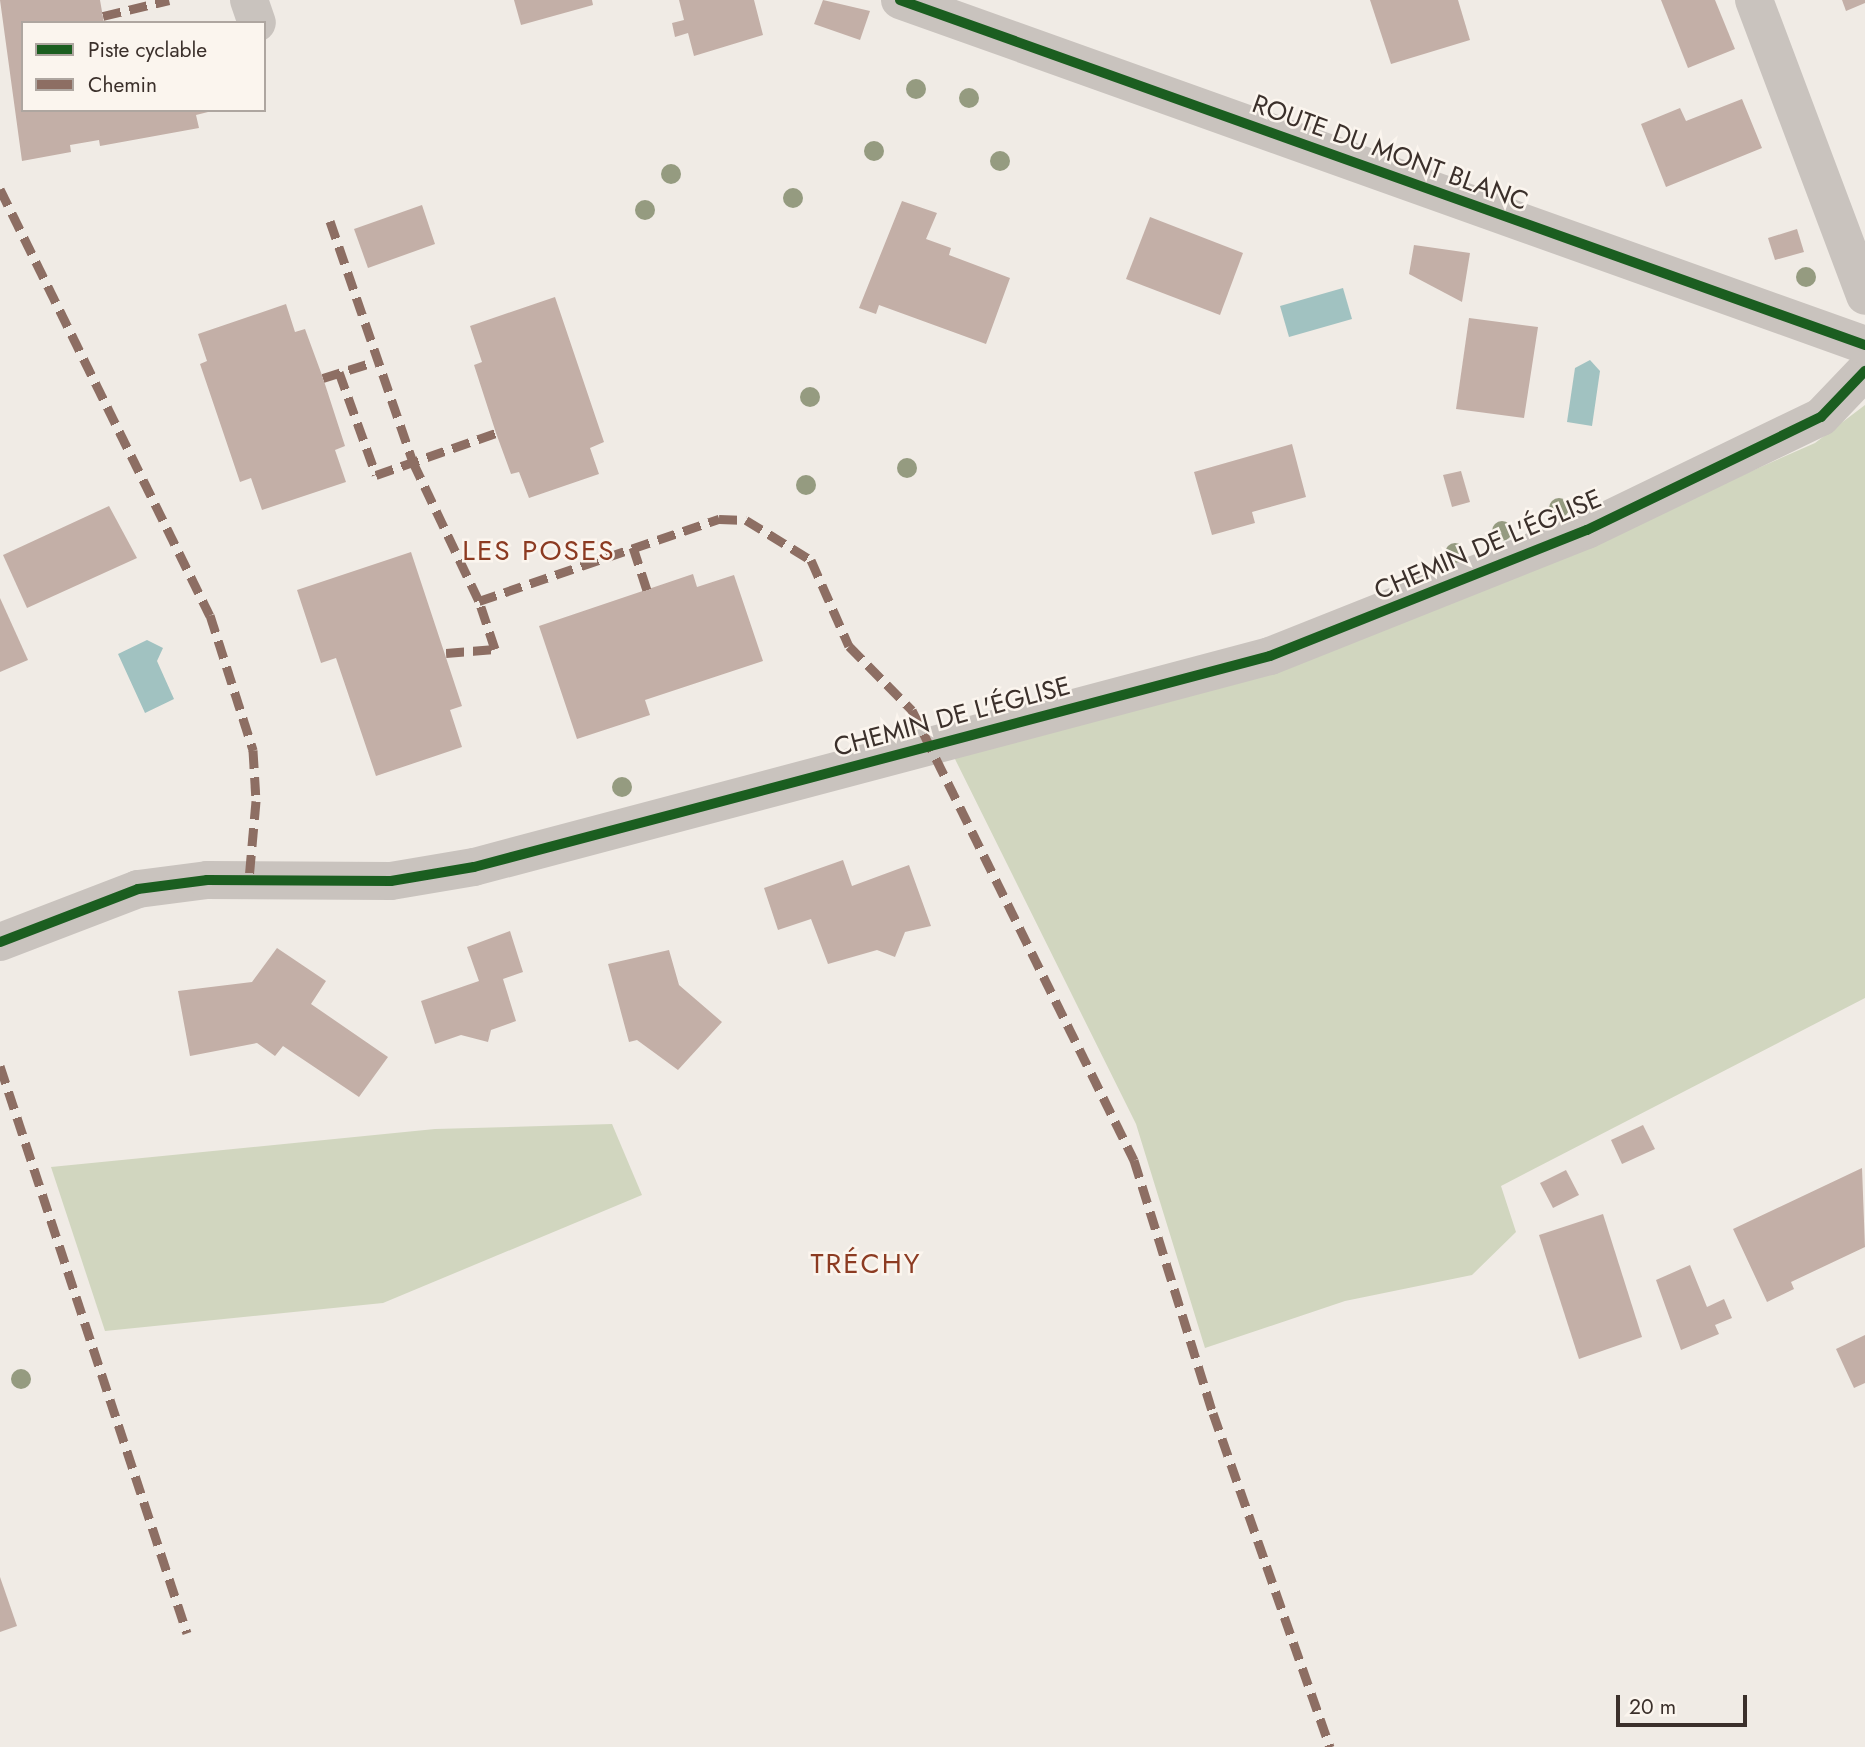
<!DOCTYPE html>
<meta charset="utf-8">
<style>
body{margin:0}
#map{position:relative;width:1865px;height:1747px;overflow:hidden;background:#f0ebe5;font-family:Jost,sans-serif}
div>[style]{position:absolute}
.green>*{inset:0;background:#d1d6bf}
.water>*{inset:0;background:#a1c2c1}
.building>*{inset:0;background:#c3afa7}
.minor>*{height:38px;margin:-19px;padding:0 19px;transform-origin:19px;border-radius:19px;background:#c9c3be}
.tertiary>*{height:38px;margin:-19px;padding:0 19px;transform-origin:19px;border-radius:19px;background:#c9c3be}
.quiet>*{height:9px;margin-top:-4.5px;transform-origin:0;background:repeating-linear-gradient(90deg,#8d6e63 0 18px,transparent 0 27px)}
.cycleway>*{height:10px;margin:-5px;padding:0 5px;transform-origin:5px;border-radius:5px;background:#1b5e20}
.trees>*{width:20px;height:20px;margin:-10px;border-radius:50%;background:#959b80}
span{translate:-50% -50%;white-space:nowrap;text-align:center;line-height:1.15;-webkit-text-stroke:5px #fbf5ee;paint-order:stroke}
.street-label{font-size:26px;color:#3b302b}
.neighbourhood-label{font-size:28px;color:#8c3b22;letter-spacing:2px}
.legend{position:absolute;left:21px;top:21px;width:245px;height:91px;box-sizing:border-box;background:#fbf5ee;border:2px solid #aea6a0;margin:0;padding:9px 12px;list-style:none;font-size:21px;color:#3b302b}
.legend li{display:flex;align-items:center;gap:14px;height:35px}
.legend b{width:35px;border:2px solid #aea6a0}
.scale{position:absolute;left:1616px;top:1695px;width:131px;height:32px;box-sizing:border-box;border:4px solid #3b302b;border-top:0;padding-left:9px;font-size:21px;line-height:24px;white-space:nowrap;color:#3b302b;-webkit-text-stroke:5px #fbf5ee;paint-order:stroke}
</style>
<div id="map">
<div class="green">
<i style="clip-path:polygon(1865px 405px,1865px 998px,1501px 1186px,1516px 1232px,1472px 1275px,1345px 1301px,1205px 1348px,1136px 1124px,952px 753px,1674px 505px,1815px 443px)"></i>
<i style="clip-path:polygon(612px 1124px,642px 1195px,383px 1303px,105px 1331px,51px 1167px,435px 1129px)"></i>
</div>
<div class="water">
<i style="clip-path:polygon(1343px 288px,1352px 319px,1289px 337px,1280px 306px)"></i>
<i style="clip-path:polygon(1590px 360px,1600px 371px,1592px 426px,1567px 422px,1575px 368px)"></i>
<i style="clip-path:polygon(147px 640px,163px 648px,157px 661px,174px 699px,145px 713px,118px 654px)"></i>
</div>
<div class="building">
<i style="clip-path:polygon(0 0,100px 0,104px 23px,23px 23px,23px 110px,212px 111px,196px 115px,199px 128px,100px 146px,99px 140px,70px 145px,71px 152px,22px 161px)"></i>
<i style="clip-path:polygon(514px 0,592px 0,593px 5px,521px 25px)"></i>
<i style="clip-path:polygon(679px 0,754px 0,763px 35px,694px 56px,688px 33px,675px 37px,672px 23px,684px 20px)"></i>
<i style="clip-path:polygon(823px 0,870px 11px,860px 40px,814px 24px)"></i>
<i style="clip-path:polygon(1370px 0,1458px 0,1470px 40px,1391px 64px)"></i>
<i style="clip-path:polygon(1661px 0,1715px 0,1735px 49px,1688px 68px)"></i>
<i style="clip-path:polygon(1842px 0,1865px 0,1865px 3px,1846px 11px)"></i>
<i style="clip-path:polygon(1742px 99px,1762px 148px,1666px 187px,1641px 124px,1680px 108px,1686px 121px)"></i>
<i style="clip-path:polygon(902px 201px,937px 213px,926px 239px,951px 248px,949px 255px,1010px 278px,986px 344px,879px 305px,876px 314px,859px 308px)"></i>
<i style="clip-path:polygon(422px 205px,435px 244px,368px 268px,354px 229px)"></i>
<i style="clip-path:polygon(1150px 217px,1243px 253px,1220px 315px,1126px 279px)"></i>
<i style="clip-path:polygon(1797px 229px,1804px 252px,1775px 260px,1768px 238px)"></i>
<i style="clip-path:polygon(1414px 245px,1470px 253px,1462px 302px,1409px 274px)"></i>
<i style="clip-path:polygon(555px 297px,604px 442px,590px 448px,599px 474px,529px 498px,519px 472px,511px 474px,496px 433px,474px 365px,482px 362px,470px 326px)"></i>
<i style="clip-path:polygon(286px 304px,295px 332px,305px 329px,323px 378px,345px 446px,335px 450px,346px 482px,262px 510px,251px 478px,240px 482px,200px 364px,207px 361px,198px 334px)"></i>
<i style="clip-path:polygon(1469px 318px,1538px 327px,1524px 418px,1456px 409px)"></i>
<i style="clip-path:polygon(1292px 444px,1306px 497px,1252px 512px,1255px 523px,1212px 535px,1194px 472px)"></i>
<i style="clip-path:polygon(1461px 471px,1470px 502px,1452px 507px,1443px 475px)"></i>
<i style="clip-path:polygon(109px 506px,137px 558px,27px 608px,3px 555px)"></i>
<i style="clip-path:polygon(411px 552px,462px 706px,450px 710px,462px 747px,376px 776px,336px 658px,321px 663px,297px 590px)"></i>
<i style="clip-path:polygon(693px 574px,697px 587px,734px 575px,763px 661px,645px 700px,650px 715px,577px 739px,539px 626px)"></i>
<i style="clip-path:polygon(0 598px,28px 660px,0 672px)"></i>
<i style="clip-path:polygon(843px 860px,852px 886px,909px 865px,931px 926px,905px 932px,895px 957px,877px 950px,828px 964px,811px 919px,778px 930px,764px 888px)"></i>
<i style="clip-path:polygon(510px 931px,523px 972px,503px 979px,516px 1021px,491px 1030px,488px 1042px,461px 1035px,435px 1044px,421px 1001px,479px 981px,467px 947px)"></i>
<i style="clip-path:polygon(277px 948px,326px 981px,311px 1004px,388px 1057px,359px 1097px,283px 1046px,275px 1056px,257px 1043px,190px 1056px,178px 991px,252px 982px)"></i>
<i style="clip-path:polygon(669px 950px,679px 985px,722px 1022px,678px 1070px,637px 1040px,629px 1042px,608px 964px)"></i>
<i style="clip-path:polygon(1643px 1125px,1655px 1149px,1622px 1164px,1611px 1140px)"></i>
<i style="clip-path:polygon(1862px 1168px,1865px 1247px,1791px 1282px,1794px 1289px,1767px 1302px,1733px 1229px)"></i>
<i style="clip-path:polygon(1566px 1170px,1579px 1195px,1553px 1208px,1540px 1183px)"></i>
<i style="clip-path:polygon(1603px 1214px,1642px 1337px,1579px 1359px,1539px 1235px)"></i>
<i style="clip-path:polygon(1690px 1265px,1707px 1307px,1724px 1299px,1732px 1318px,1715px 1325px,1719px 1334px,1681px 1350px,1656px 1280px)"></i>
<i style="clip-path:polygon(1865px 1335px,1865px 1383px,1854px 1388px,1836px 1349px)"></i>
<i style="clip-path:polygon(0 1577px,17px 1626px,0 1632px)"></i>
</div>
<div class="minor">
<i style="left:249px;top:0;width:24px;rotate:71deg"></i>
<i style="left:1754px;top:0;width:316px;rotate:69.4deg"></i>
<i style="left:0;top:942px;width:148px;rotate:-21deg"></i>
<i style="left:138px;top:889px;width:70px;rotate:-7.4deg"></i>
<i style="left:207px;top:880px;width:184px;rotate:0.3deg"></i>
<i style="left:391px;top:881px;width:84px;rotate:-9.6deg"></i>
<i style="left:474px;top:867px;width:823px;rotate:-14.85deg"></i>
<i style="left:1270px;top:656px;width:341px;rotate:-21.7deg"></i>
<i style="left:1587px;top:530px;width:260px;rotate:-25.8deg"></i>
<i style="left:1821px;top:417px;width:64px;rotate:-46.3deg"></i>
</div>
<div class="tertiary">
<i style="left:900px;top:0;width:1025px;rotate:19.67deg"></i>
</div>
<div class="quiet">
<i style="left:103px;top:16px;width:68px;rotate:-13.6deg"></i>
<i style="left:0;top:189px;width:475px;rotate:63.8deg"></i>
<i style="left:210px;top:615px;width:142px;rotate:72.3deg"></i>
<i style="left:253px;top:750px;width:51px;rotate:86.6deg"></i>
<i style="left:256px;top:801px;width:78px;rotate:95.1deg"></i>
<i style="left:330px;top:221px;width:255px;rotate:71deg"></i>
<i style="left:413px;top:462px;width:154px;rotate:64.6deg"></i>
<i style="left:479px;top:601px;width:254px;rotate:-18.9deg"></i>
<i style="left:719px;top:519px;width:27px;rotate:2deg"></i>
<i style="left:746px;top:520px;width:76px;rotate:31.6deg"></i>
<i style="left:811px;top:560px;width:94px;rotate:66.2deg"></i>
<i style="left:849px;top:646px;width:90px;rotate:45.5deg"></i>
<i style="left:912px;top:710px;width:502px;rotate:63.74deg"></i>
<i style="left:1134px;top:1160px;width:265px;rotate:72.7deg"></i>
<i style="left:1213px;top:1413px;width:354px;rotate:70.7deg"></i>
<i style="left:339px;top:372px;width:109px;rotate:70.2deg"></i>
<i style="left:376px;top:475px;width:127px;rotate:-19.3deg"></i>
<i style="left:323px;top:378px;width:57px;rotate:-17.5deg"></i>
<i style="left:633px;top:547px;width:45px;rotate:72deg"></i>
<i style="left:446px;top:653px;width:49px;rotate:-4.7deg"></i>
<i style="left:495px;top:649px;width:51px;rotate:-108.4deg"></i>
<i style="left:0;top:1066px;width:597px;rotate:71.75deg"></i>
</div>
<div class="cycleway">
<i style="left:900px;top:0;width:1025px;rotate:19.67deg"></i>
<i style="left:0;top:942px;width:148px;rotate:-21deg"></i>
<i style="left:138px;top:889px;width:70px;rotate:-7.4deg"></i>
<i style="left:207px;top:880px;width:184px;rotate:0.3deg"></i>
<i style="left:391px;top:881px;width:84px;rotate:-9.6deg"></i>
<i style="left:474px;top:867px;width:823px;rotate:-14.85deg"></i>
<i style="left:1270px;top:656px;width:341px;rotate:-21.7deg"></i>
<i style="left:1587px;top:530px;width:260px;rotate:-25.8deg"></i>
<i style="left:1821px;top:417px;width:64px;rotate:-46.3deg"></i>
</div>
<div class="trees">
<i style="left:916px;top:89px"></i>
<i style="left:969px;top:98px"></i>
<i style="left:874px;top:151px"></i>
<i style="left:1000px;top:161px"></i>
<i style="left:671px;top:174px"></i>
<i style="left:793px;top:198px"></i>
<i style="left:645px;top:210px"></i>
<i style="left:1806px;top:277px"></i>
<i style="left:810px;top:397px"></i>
<i style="left:907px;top:468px"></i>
<i style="left:806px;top:485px"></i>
<i style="left:1559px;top:508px"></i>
<i style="left:1502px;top:531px"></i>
<i style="left:1455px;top:553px"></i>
<i style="left:622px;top:787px"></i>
<i style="left:21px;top:1379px"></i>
</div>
<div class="street-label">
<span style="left:1390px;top:153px;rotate:20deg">ROUTE DU MONT BLANC</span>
<span style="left:1488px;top:545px;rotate:-23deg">CHEMIN DE L'ÉGLISE</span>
<span style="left:952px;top:717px;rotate:-15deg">CHEMIN DE L'ÉGLISE</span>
</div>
<div class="neighbourhood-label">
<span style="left:539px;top:551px">LES POSES</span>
<span style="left:866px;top:1264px">TRÉCHY</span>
</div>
<ul class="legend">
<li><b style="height:9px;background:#1b5e20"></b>Piste cyclable</li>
<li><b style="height:9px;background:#8d6e63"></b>Chemin</li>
</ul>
<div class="scale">20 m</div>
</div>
